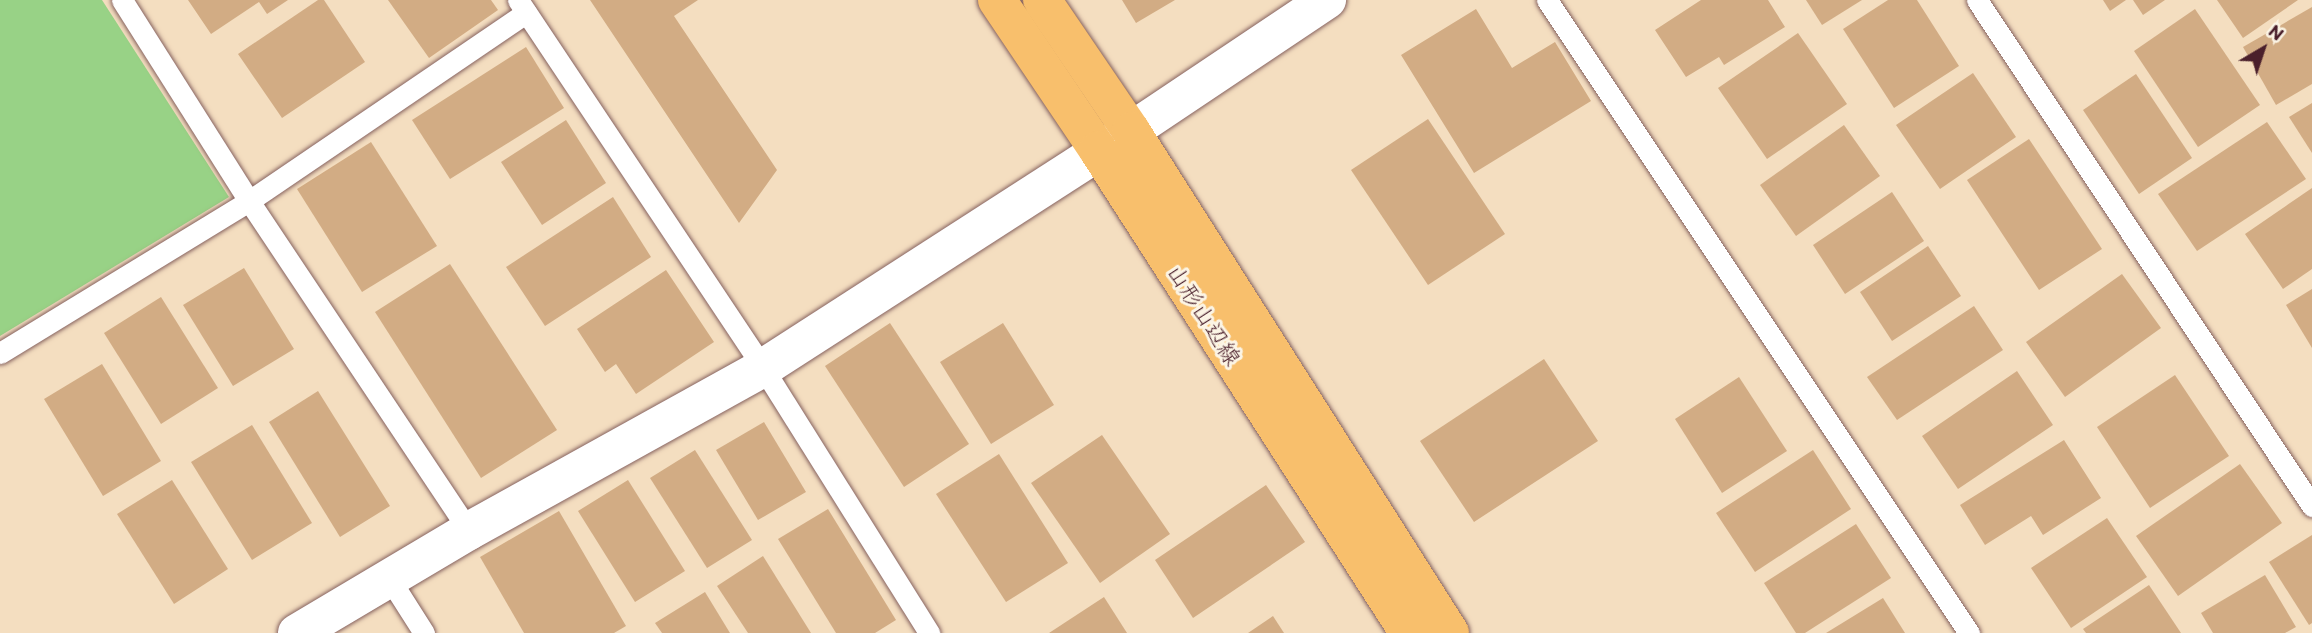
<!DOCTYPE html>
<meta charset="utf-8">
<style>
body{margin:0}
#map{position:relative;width:2312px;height:633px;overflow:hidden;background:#f4dec0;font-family:Itim,"Klee One",sans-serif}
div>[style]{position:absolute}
.green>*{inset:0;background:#98d286}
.building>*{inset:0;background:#d2ac84}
.roads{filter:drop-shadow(0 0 2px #86625f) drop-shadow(0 0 2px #86625f)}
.service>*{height:21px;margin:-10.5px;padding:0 10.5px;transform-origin:10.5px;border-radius:10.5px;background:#fff}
.tertiary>*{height:38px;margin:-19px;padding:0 19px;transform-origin:19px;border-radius:19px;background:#fff}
.primary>*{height:38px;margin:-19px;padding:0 19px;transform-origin:19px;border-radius:19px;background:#f8bf6c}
span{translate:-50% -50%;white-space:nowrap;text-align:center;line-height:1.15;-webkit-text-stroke:6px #fcf5e5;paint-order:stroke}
.street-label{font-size:23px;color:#4a1f2b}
.north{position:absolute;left:2228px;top:14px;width:70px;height:70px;-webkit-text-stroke:5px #fcf5e5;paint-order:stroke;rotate:39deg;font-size:19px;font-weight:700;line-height:28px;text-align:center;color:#4a1f2b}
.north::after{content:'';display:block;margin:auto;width:24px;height:32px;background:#4a1f2b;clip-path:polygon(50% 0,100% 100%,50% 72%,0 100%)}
</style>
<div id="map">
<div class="green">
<i style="clip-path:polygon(0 0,102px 0,229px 197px,0 336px)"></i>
</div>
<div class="building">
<i style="clip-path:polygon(188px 0,288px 0,267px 14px,259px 2px,211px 34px)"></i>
<i style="clip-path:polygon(318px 0,324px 0,365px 62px,282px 118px,238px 54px)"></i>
<i style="clip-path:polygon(388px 0,491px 0,498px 10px,429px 58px)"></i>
<i style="clip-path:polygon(590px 0,698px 0,674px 16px,777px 170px,739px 223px)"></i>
<i style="clip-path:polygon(1122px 0,1175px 0,1136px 23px)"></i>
<i style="clip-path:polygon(1701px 0,1768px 0,1785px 27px,1724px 65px,1719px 57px,1686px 77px,1655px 30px)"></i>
<i style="clip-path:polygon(1806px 0,1862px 0,1822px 25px)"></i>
<i style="clip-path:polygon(1888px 0,1917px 0,1959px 66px,1894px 108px,1843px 29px)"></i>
<i style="clip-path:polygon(2103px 0,2126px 0,2110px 11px)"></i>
<i style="clip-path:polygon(2133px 0,2165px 0,2143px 15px)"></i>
<i style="clip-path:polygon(2217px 0,2298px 0,2243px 38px)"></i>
<i style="clip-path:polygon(2312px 7px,2312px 84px,2276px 105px,2243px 47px)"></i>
<i style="clip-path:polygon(1476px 9px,1512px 68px,1555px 42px,1591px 101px,1474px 173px,1401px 55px)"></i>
<i style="clip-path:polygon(2195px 9px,2260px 105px,2198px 147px,2134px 51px)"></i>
<i style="clip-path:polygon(1798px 33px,1847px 104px,1767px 159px,1718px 88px)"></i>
<i style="clip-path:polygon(526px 47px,564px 108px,450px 179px,412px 120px)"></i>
<i style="clip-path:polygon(1973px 73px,2016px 137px,1940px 189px,1896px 125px)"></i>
<i style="clip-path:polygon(2136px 74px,2192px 158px,2139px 194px,2083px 110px)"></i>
<i style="clip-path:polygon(2312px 103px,2312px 153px,2289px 117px)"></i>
<i style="clip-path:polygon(1428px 119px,1505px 234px,1428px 285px,1351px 170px)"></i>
<i style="clip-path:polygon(566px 120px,606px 183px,542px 225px,501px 162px)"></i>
<i style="clip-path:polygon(2267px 122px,2306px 179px,2197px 251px,2158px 194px)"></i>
<i style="clip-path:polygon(1844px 125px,1880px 176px,1796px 236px,1760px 185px)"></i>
<i style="clip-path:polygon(2029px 139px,2102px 249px,2039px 290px,1967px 180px)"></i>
<i style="clip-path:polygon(371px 142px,437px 246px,362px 292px,297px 189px)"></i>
<i style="clip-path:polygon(2312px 188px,2312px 269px,2283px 289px,2245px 234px)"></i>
<i style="clip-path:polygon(1892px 192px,1924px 241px,1845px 294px,1813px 245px)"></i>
<i style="clip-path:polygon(613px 197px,651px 257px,545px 326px,506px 267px)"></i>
<i style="clip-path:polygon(1928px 246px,1961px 296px,1892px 341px,1860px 292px)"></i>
<i style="clip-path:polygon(450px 264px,557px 430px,481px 478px,375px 312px)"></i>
<i style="clip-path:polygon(244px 268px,294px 349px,233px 386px,183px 305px)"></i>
<i style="clip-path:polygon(666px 270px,714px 342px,636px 394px,616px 364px,605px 372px,577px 329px)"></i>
<i style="clip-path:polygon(2122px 274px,2161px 328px,2065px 397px,2026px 342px)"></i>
<i style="clip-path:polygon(2312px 289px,2312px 348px,2286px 305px)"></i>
<i style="clip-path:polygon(161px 297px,218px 388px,161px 424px,104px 333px)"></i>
<i style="clip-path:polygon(1974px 306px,2003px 350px,1897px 420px,1867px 377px)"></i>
<i style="clip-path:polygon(890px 323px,969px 444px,904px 487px,825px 366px)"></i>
<i style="clip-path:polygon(1003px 323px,1054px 405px,991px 444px,940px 362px)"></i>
<i style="clip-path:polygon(1544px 359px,1598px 441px,1474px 522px,1420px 441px)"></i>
<i style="clip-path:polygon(102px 364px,161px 461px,103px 496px,44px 399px)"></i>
<i style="clip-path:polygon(2017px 371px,2053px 425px,1958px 489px,1922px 436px)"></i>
<i style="clip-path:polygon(2175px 375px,2229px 456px,2150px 508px,2097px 427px)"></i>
<i style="clip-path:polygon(1739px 377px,1787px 451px,1722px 493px,1675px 419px)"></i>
<i style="clip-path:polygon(318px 391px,390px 506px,340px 537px,269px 422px)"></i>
<i style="clip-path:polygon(764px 422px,806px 492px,758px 520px,716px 450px)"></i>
<i style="clip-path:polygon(252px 425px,312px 523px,252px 560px,191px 462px)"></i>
<i style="clip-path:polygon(1102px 435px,1170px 534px,1100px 583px,1031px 483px)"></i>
<i style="clip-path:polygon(2064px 440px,2101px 498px,2043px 535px,2031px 516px,1985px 545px,1960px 505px)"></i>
<i style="clip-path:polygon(695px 450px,752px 540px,707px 568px,650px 478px)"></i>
<i style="clip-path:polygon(1813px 450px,1851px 509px,1755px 572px,1716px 513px)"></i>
<i style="clip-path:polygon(999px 454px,1068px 563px,1006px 602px,936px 494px)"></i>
<i style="clip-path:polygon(2240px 464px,2282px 523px,2178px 596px,2136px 536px)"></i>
<i style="clip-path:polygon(172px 480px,228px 569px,174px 604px,117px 514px)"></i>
<i style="clip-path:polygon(628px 480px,685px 571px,635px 602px,578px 511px)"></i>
<i style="clip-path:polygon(1266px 485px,1305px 542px,1193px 618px,1155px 560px)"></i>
<i style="clip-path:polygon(828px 509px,896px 620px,875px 633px,836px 633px,778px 539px)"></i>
<i style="clip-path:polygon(559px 511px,626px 626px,614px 633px,524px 633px,480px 557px)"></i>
<i style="clip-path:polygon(2107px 518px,2147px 577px,2071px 628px,2031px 568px)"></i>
<i style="clip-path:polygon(1856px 524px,1891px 578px,1805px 633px,1796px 633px,1764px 583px)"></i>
<i style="clip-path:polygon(2312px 535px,2312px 623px,2309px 625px,2269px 562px)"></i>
<i style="clip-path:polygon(763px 556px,811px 633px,748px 633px,717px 586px)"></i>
<i style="clip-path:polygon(2265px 575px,2296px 627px,2285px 633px,2213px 633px,2201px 613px)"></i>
<i style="clip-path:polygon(2149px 585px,2181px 633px,2086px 633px,2083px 629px)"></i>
<i style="clip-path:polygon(705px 592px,730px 633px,662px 633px,655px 623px)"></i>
<i style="clip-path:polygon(1104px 597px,1127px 633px,1049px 633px)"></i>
<i style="clip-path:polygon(1883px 598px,1905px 633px,1826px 633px)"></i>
<i style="clip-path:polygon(1273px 616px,1284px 633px,1248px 633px)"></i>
</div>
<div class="roads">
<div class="service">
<i style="left:122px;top:0;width:238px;rotate:57.7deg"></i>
<i style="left:249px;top:201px;width:397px;rotate:56.3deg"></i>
<i style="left:518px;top:0;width:442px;rotate:56.3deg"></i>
<i style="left:763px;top:368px;width:313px;rotate:57.9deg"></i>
<i style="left:1547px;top:0;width:761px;rotate:56.31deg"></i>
<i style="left:1977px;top:0;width:607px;rotate:56.49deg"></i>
<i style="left:0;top:353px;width:292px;rotate:-31.4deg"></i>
<i style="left:249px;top:201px;width:335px;rotate:-34.2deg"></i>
<i style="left:389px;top:578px;width:65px;rotate:57.5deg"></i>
</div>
<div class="tertiary">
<i style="left:297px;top:633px;width:200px;rotate:-30.7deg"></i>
<i style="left:469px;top:531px;width:336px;rotate:-29deg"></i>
<i style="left:763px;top:368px;width:438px;rotate:-32.8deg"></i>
<i style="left:1131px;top:131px;width:236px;rotate:-33.8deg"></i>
</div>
<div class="primary">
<i style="left:997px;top:0;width:181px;rotate:56deg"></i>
<i style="left:1098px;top:150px;width:574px;rotate:57.22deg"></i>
<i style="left:1042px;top:0;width:158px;rotate:55.8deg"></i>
<i style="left:1131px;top:131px;width:595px;rotate:57.57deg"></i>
</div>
</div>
<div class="street-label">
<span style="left:1204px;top:315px;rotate:57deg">山形山辺線</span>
</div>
<div class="north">N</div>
</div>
